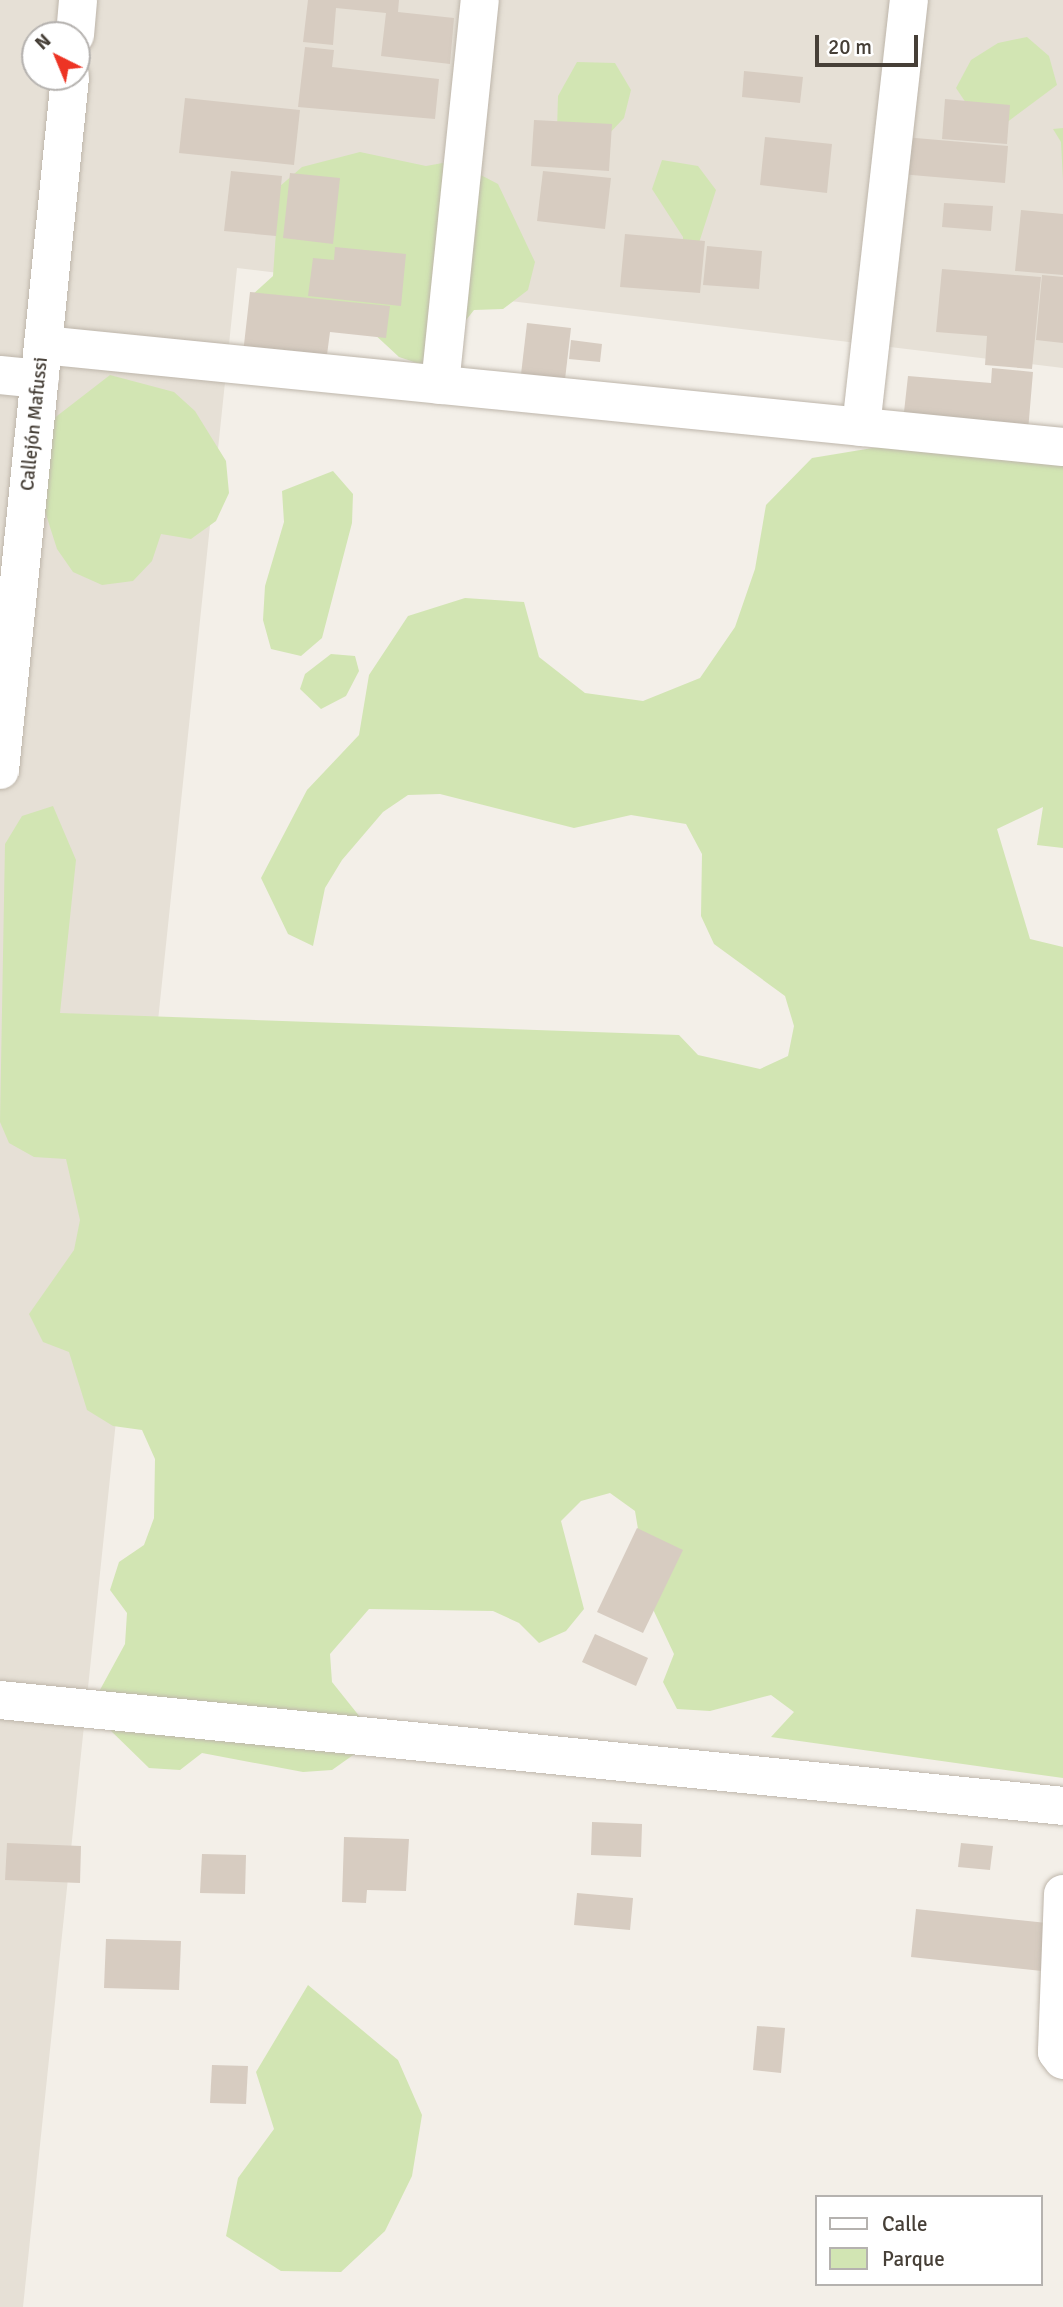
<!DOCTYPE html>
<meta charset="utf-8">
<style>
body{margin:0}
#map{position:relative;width:1063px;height:2307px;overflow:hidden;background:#f3efe8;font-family:Signika,sans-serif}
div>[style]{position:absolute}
.residential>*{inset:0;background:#e6e0d6}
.green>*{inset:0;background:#d2e5b3}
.building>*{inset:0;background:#d7ccc1}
.roads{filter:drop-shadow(0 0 2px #beb6ab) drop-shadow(0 0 2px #beb6ab)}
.street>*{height:38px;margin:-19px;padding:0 19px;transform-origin:19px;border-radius:19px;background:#fff}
span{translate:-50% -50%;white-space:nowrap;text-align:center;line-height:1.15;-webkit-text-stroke:5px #fff;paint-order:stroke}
.street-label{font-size:19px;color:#463f37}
.legend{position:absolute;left:815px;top:2195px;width:228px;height:91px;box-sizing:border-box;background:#fff;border:2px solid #b5b2af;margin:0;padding:9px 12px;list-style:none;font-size:21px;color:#463f37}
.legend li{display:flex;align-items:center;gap:14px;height:35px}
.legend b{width:35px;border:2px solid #b5b2af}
.north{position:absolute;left:21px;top:21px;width:70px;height:70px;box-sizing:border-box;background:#fff;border:2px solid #b5b2af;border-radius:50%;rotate:317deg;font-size:19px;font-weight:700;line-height:28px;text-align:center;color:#463f37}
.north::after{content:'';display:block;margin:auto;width:24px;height:32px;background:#ed3424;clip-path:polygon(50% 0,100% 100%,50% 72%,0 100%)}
.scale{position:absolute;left:815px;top:35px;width:103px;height:32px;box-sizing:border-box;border:4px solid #463f37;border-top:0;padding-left:9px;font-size:21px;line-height:24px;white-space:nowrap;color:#463f37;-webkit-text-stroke:5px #fff;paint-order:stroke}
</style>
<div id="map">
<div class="residential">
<i style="clip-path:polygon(evenodd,0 0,1063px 0,1063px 368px,237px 268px,23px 2307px,0 2307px,0 0,35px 35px,77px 35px,77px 77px,35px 77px,35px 35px)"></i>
</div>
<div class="green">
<i style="clip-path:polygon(1027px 37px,1049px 56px,1057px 85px,998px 129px,972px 112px,956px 88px,971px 60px,998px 43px)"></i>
<i style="clip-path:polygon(577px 62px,615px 63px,631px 90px,624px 118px,604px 139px,557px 130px,558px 96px)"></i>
<i style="clip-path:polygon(1063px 128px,1063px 181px,1061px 142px,1053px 129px)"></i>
<i style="clip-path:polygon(360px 152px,426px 166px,454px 161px,498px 184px,535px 262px,528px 290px,503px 309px,474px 310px,429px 367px,399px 357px,357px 318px,250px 297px,273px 276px,279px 187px,302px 167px)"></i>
<i style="clip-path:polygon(662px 160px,698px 166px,716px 190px,697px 249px,683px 269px,683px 237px,652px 189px)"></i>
<i style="clip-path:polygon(110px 375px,174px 392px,195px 411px,226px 461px,229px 493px,216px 521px,191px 539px,161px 534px,152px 561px,133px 581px,102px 585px,73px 572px,57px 549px,29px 461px,35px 433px)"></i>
<i style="clip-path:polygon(933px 438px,1063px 453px,1063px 848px,1037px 845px,1043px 807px,997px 829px,1030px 939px,1063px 947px,1063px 1778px,771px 1737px,794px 1712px,771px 1695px,710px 1711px,677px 1709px,663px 1682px,674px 1654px,635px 1571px,640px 1541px,635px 1511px,610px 1493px,581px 1501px,561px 1521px,584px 1609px,566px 1631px,539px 1643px,519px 1623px,493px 1611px,369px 1609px,330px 1654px,332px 1682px,368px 1727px,356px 1753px,332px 1770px,303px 1772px,202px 1753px,180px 1770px,149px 1768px,107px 1727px,95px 1699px,125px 1644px,127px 1613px,110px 1590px,119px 1562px,144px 1545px,154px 1518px,155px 1459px,142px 1430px,113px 1426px,87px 1410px,69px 1352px,43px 1342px,29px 1314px,74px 1250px,80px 1220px,66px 1159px,34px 1157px,9px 1143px,0 1122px,5px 844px,22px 816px,53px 806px,76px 860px,60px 1013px,679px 1035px,698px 1055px,760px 1069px,788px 1056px,794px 1026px,785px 996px,714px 944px,701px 916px,702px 854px,686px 824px,631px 815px,574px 828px,440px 794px,408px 795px,383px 812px,342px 860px,325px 888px,313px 946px,288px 934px,261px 878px,307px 790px,359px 735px,369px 675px,408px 616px,465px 598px,524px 602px,539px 657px,585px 693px,643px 701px,700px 678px,735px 627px,755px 569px,766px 505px,812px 458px)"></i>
<i style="clip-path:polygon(333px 471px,353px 494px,352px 523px,322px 638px,301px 656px,271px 649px,263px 620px,265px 586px,284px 522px,282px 491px)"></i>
<i style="clip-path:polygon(331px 654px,355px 656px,359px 671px,346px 696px,321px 709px,300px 689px,305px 674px)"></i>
<i style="clip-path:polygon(308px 1985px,398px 2060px,422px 2115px,412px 2176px,385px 2231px,341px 2272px,281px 2271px,226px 2236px,238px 2178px,274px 2129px,256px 2072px)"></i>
</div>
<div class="building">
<i style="clip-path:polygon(308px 0,399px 0,398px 12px,454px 18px,450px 64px,381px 56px,386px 13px,336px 8px,333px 45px,303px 42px)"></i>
<i style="clip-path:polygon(305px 47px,334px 50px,332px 67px,439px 79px,435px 119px,298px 107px)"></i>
<i style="clip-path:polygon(744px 71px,803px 77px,800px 103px,742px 97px)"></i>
<i style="clip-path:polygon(185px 98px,300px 110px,294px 165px,179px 153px)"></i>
<i style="clip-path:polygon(945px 99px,1010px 105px,1007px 144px,942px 139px)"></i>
<i style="clip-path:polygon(534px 120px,612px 124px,609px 171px,531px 166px)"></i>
<i style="clip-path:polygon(765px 137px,832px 144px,827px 193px,760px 185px)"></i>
<i style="clip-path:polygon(904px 137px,1008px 146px,1005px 183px,900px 174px)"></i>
<i style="clip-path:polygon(231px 171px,282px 176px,276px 236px,224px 231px)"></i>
<i style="clip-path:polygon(543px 171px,611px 178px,605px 229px,537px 221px)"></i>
<i style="clip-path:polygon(290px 173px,340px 178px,333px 244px,283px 238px)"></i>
<i style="clip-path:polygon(944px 203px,993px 206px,991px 231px,942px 227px)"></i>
<i style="clip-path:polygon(1021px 210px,1063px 214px,1063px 275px,1015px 271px)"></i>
<i style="clip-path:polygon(625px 234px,705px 241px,700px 293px,620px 287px)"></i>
<i style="clip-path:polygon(707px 246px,762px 251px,759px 289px,703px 285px)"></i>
<i style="clip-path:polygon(335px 247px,406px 254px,401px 306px,308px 296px,313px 258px,334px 260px)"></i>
<i style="clip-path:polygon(942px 269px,1041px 277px,1032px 369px,985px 365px,987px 336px,936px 332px)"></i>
<i style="clip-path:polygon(1042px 275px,1063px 277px,1063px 343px,1036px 340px)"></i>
<i style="clip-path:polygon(250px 292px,390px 306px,386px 338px,330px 332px,325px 370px,242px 362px)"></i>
<i style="clip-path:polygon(527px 323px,571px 328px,564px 388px,520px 383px)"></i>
<i style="clip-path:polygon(571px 340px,602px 344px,600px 362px,569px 359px)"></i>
<i style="clip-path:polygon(992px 368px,1033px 372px,1028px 431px,903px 421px,908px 376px,991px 383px)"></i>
<i style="clip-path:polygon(637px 1528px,683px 1550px,643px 1633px,597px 1612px)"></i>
<i style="clip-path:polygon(595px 1634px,648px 1658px,636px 1686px,582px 1662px)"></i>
<i style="clip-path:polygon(592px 1822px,642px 1824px,641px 1857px,591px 1855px)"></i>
<i style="clip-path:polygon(344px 1837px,409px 1839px,406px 1891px,367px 1890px,366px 1903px,342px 1902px)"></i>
<i style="clip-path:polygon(7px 1843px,81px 1846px,80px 1883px,5px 1880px)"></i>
<i style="clip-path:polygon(961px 1843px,993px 1846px,990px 1870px,958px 1867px)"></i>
<i style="clip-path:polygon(202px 1854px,246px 1855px,245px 1894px,200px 1893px)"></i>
<i style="clip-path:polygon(577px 1893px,633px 1898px,630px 1930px,574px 1925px)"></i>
<i style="clip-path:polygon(916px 1909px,1047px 1923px,1042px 1971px,911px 1957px)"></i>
<i style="clip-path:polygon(106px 1939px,181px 1941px,179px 1990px,104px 1988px)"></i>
<i style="clip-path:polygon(757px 2026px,785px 2028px,781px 2073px,753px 2070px)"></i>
<i style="clip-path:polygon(212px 2065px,248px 2066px,246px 2104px,210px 2103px)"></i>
</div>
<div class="roads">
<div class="street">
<i style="left:75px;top:35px;width:35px;rotate:-85deg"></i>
<i style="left:43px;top:345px;width:1025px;rotate:5.71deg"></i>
<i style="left:0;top:375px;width:40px;rotate:5.7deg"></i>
<i style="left:440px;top:385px;width:387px;rotate:-84.1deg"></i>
<i style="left:861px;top:427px;width:430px;rotate:-83.6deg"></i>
<i style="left:0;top:770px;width:697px;rotate:-84.23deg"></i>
<i style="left:0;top:1700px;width:1068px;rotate:5.69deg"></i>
<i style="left:1063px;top:1894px;width:158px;rotate:92.2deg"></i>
<i style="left:1057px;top:2052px;width:10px;rotate:53deg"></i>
</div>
</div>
<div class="street-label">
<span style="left:35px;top:424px;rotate:-84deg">Callejón Mafussi</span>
</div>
<ul class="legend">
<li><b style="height:9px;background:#fff"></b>Calle</li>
<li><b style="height:19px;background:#d2e5b3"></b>Parque</li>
</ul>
<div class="north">N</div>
<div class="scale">20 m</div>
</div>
